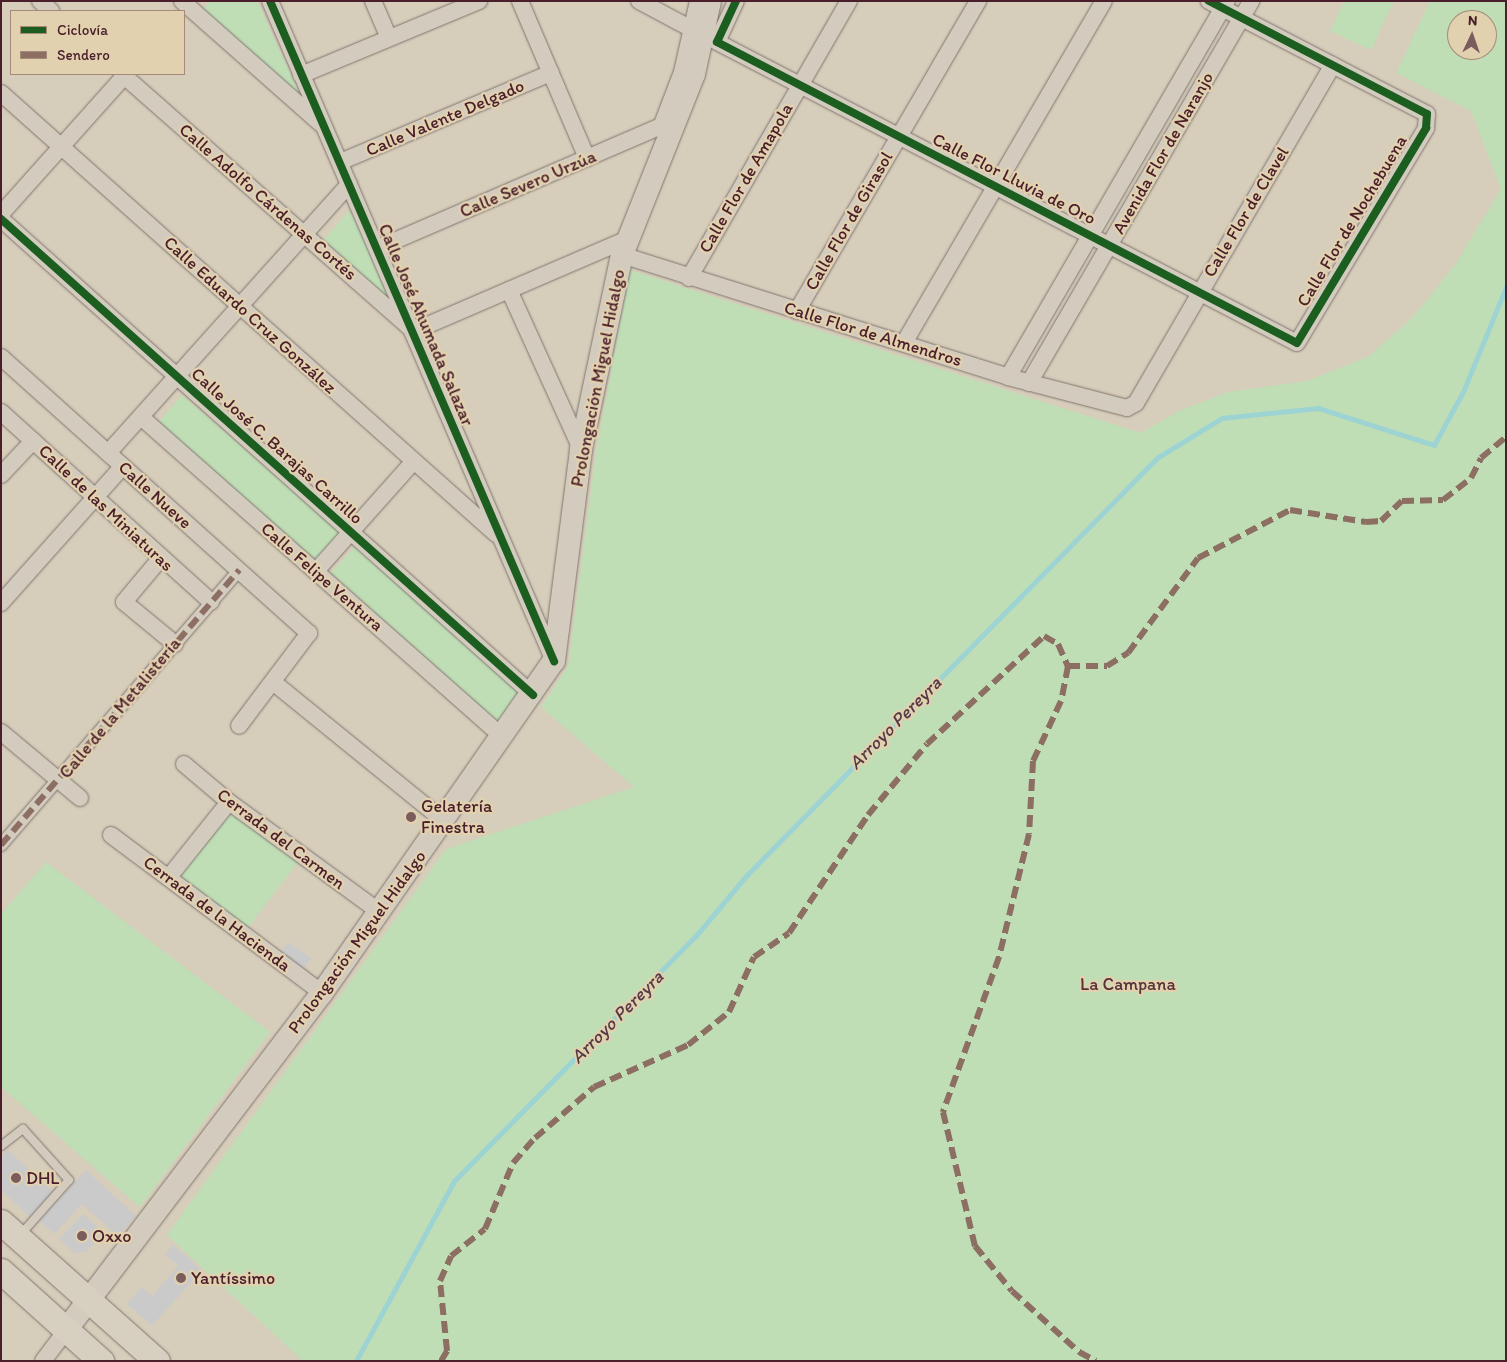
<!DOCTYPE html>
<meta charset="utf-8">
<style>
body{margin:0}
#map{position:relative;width:1507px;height:1362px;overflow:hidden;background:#d6cdba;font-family:Itim,sans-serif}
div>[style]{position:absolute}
.green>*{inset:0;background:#bfdeb6}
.stream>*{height:4.5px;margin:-2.25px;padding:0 2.25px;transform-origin:2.25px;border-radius:2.25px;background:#9dd3d2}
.building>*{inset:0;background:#cacaca}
.roads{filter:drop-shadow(0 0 1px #81756f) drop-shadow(0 0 1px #81756f)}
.service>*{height:8px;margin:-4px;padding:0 4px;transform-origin:4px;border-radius:4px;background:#d2cbbe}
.pedestrian>*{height:12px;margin:-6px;padding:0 6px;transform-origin:6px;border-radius:6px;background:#d2cbbe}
.minor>*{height:16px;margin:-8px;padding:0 8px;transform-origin:8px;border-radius:8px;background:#d2cbbe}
.secondary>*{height:22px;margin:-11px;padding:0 11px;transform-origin:11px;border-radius:11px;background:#d2cbbe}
.primary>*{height:25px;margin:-12.5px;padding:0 12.5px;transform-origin:12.5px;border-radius:12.5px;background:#d7d0c0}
.quiet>*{height:6px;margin-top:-3px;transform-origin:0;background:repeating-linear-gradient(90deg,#8d6e63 0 12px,transparent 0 18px)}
.cycleway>*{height:8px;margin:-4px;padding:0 4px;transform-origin:4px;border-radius:4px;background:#1b5e20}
.dots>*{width:14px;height:14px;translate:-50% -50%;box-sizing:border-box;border:2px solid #e2d1ae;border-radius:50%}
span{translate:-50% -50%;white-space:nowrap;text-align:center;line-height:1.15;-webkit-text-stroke:4.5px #e2d1ae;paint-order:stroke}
.street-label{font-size:18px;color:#4a1f2b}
.poi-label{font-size:18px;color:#4a1f2b}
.left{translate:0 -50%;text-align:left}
.park-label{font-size:18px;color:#543339}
.water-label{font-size:19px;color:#533a46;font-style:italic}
.frame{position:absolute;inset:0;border:2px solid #4a1f2b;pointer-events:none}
.legend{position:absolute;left:10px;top:10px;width:175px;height:65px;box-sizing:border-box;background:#e2d1ae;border:1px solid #a58a7a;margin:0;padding:6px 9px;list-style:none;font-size:15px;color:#4a1f2b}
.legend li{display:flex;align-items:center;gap:10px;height:25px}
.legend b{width:25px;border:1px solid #a58a7a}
.north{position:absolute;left:1447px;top:10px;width:50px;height:50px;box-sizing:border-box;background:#e2d1ae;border:1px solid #a58a7a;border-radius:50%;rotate:3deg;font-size:14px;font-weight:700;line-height:20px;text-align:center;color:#4a1f2b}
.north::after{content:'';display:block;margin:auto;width:18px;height:22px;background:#7b5c5d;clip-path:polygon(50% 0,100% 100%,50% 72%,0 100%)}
</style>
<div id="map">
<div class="green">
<i style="clip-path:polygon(210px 1px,257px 1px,302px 99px,202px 10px)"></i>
<i style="clip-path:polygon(1344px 1px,1394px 1px,1371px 50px,1330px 31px)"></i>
<i style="clip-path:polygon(evenodd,1430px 1px,1506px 1px,1506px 1361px,303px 1361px,167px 1235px,446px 849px,634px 787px,541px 707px,568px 666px,596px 452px,630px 270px,1141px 433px,1179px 411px,1228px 392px,1306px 381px,1368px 357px,1413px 317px,1455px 265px,1501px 189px,1471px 111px,1396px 73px,1430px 1px,1457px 20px,1487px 20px,1487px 50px,1457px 50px,1457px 20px)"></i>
<i style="clip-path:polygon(349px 210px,399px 309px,324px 240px)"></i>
<i style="clip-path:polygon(182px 395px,340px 532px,315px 561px,157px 424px)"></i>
<i style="clip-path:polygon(357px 544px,522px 693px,496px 722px,331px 573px)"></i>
<i style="clip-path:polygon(230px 811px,298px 862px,247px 929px,179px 878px)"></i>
<i style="clip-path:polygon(46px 862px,270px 1032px,140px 1207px,1px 1087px,1px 914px)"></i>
</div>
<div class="stream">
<i style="left:356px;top:1361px;width:205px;rotate:-61.4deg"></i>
<i style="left:454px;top:1181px;width:343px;rotate:-45.4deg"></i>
<i style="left:695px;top:937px;width:81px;rotate:-50deg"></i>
<i style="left:747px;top:875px;width:585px;rotate:-45.48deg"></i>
<i style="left:1157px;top:458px;width:76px;rotate:-31.6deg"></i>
<i style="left:1222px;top:418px;width:97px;rotate:-5.9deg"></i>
<i style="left:1318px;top:408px;width:122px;rotate:17.7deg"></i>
<i style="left:1434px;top:445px;width:60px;rotate:-61.3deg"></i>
<i style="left:1463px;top:392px;width:113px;rotate:-67.7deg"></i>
</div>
<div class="building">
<i style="clip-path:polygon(288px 942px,311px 958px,303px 970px,280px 954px)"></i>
<i style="clip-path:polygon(8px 1150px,53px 1192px,30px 1217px,1px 1190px,1px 1158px)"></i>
<i style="clip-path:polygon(86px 1170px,136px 1216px,118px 1236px,82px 1204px,54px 1234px,39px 1221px)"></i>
<i style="clip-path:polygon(83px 1214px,104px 1233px,86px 1252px,74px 1253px,59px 1239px)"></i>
<i style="clip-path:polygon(173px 1245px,202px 1270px,152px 1326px,127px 1304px,142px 1287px,152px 1296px,178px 1266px,165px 1254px)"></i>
</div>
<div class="roads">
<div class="service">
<i style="left:1px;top:1146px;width:28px;rotate:-38deg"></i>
<i style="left:23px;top:1129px;width:69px;rotate:48deg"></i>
<i style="left:69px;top:1180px;width:72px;rotate:131.6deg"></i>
</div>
<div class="pedestrian">
<i style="left:1px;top:845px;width:364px;rotate:-49.1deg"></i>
</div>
<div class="minor">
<i style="left:40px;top:1px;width:15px;rotate:42deg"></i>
<i style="left:182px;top:1px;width:184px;rotate:41.5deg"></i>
<i style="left:270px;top:1px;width:719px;rotate:66.72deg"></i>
<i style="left:373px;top:1px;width:40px;rotate:66.6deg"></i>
<i style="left:520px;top:1px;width:171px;rotate:66.9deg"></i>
<i style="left:639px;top:1px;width:70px;rotate:28deg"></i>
<i style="left:736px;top:1px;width:45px;rotate:114.9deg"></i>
<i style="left:717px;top:42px;width:653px;rotate:27.43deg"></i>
<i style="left:1297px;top:343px;width:251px;rotate:-59deg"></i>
<i style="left:1426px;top:128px;width:14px;rotate:-86deg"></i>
<i style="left:1427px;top:114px;width:246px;rotate:-152.6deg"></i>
<i style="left:122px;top:74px;width:389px;rotate:41.4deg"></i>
<i style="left:414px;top:331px;width:230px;rotate:-23.3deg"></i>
<i style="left:301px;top:75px;width:193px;rotate:-22.6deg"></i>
<i style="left:1px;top:93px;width:663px;rotate:41.7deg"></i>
<i style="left:661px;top:127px;width:59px;rotate:-69.1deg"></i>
<i style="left:682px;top:72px;width:73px;rotate:-77.3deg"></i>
<i style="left:340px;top:162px;width:229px;rotate:-22.9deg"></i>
<i style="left:1px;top:214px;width:188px;rotate:-48.2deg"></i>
<i style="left:1px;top:219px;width:714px;rotate:41.82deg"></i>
<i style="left:378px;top:248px;width:327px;rotate:-23.3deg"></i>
<i style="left:622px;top:255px;width:405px;rotate:17.5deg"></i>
<i style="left:1008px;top:377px;width:123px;rotate:14.6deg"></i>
<i style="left:1127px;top:408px;width:10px;rotate:-29deg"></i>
<i style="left:1136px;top:403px;width:391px;rotate:-59.8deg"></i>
<i style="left:689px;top:278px;width:320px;rotate:-60deg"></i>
<i style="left:509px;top:290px;width:175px;rotate:65.6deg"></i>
<i style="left:797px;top:311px;width:359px;rotate:-59.7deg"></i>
<i style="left:904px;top:343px;width:396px;rotate:-59.7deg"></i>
<i style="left:1px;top:357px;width:414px;rotate:41.9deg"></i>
<i style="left:309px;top:633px;width:116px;rotate:127deg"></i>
<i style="left:1008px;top:377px;width:435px;rotate:-59.8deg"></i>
<i style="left:1029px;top:383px;width:442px;rotate:-59.8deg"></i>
<i style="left:1px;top:412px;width:283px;rotate:42.1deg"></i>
<i style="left:141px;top:417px;width:483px;rotate:41.5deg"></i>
<i style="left:108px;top:453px;width:361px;rotate:-48.1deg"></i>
<i style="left:1px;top:475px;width:47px;rotate:-46.7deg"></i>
<i style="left:160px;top:559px;width:56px;rotate:129.9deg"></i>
<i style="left:124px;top:602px;width:66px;rotate:39.5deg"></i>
<i style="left:316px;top:571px;width:147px;rotate:-48.3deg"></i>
<i style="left:1px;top:603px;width:183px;rotate:-48.3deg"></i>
<i style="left:273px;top:682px;width:219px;rotate:39.1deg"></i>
<i style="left:1px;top:732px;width:103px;rotate:39.9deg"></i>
<i style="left:184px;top:764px;width:59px;rotate:40.2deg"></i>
<i style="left:229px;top:802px;width:187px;rotate:36.1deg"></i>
<i style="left:111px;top:835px;width:264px;rotate:36.8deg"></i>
<i style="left:169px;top:877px;width:96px;rotate:-51.3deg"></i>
<i style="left:43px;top:1361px;width:39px;rotate:-53deg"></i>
</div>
<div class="secondary">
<i style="left:66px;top:1330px;width:423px;rotate:-52.8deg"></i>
<i style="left:322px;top:993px;width:405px;rotate:-55.1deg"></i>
<i style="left:554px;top:661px;width:214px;rotate:-82.7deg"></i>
<i style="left:581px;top:449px;width:198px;rotate:-78.1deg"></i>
<i style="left:622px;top:255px;width:195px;rotate:-68.3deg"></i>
<i style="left:694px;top:74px;width:75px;rotate:-77.6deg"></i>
</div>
<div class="primary">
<i style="left:1px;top:1222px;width:209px;rotate:41.7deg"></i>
<i style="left:1px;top:1271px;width:135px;rotate:42deg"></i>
</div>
</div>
<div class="quiet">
<i style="left:1068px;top:666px;width:39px"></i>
<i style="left:1107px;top:666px;width:25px;rotate:-32deg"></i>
<i style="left:1128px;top:653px;width:118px;rotate:-53.6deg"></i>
<i style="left:1198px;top:558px;width:104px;rotate:-27.6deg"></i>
<i style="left:1290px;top:510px;width:77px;rotate:9deg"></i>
<i style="left:1366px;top:522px;width:15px;rotate:-4deg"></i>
<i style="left:1381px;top:521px;width:29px;rotate:-44deg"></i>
<i style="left:1402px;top:501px;width:41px;rotate:-1.4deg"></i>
<i style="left:1443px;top:500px;width:36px;rotate:-38deg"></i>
<i style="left:1471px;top:478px;width:22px;rotate:-63deg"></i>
<i style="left:1481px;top:458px;width:33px;rotate:-40deg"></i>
<i style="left:1px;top:845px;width:364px;rotate:-49.1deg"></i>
<i style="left:441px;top:1361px;width:12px;rotate:-59deg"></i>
<i style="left:447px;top:1351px;width:70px;rotate:-95.7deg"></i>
<i style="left:440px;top:1281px;width:27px;rotate:-66deg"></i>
<i style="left:451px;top:1256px;width:43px;rotate:-38.5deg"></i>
<i style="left:485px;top:1229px;width:72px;rotate:-67deg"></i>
<i style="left:513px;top:1163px;width:33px;rotate:-49deg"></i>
<i style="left:535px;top:1138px;width:78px;rotate:-40.8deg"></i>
<i style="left:594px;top:1087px;width:103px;rotate:-24.1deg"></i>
<i style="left:688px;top:1045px;width:53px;rotate:-38.8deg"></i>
<i style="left:729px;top:1012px;width:60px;rotate:-65.6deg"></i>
<i style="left:754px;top:957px;width:42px;rotate:-34.4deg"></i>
<i style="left:789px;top:933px;width:142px;rotate:-56.2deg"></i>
<i style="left:868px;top:815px;width:92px;rotate:-50.3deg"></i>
<i style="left:927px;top:744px;width:159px;rotate:-42.7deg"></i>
<i style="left:1044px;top:636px;width:16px;rotate:30deg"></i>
<i style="left:1058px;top:644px;width:24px;rotate:66deg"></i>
<i style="left:1068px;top:666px;width:36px;rotate:101deg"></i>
<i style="left:1061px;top:701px;width:66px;rotate:115deg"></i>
<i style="left:1033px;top:761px;width:73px;rotate:93.1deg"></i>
<i style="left:1029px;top:834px;width:127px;rotate:103.7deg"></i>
<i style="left:999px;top:957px;width:165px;rotate:109.9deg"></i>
<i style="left:943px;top:1112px;width:138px;rotate:76.6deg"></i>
<i style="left:975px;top:1246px;width:58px;rotate:50.6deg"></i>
<i style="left:1012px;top:1291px;width:91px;rotate:42.3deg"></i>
<i style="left:1079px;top:1352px;width:19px;rotate:28deg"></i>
</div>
<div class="cycleway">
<i style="left:270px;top:1px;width:719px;rotate:66.72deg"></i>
<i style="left:736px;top:1px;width:45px;rotate:114.9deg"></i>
<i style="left:717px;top:42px;width:653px;rotate:27.43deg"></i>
<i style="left:1297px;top:343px;width:251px;rotate:-59deg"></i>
<i style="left:1426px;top:128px;width:14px;rotate:-86deg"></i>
<i style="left:1427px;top:114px;width:246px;rotate:-152.6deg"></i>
<i style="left:1px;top:219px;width:714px;rotate:41.82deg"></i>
</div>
<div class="dots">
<i style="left:411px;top:817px;background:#7b5c5d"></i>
<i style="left:16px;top:1178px;background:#7b5c5d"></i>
<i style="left:82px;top:1236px;background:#7b5c5d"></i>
<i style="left:181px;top:1278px;background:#7b5c5d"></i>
</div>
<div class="street-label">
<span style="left:445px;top:118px;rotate:-23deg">Calle Valente Delgado</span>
<span style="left:1163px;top:153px;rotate:-60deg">Avenida Flor de Naranjo</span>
<span style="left:746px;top:178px;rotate:-60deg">Calle Flor de Amapola</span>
<span style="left:1014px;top:179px;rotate:27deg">Calle Flor Lluvia de Oro</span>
<span style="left:528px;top:184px;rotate:-23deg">Calle Severo Urzúa</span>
<span style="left:268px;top:202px;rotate:41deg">Calle Adolfo Cárdenas Cortés</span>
<span style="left:1246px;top:212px;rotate:-59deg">Calle Flor de Clavel</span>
<span style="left:849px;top:221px;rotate:-60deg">Calle Flor de Girasol</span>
<span style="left:1352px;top:221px;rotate:-59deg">Calle Flor de Nochebuena</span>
<span style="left:250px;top:315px;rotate:42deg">Calle Eduardo Cruz González</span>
<span style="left:426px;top:325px;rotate:67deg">Calle José Ahumada Salazar</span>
<span style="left:873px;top:334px;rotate:17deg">Calle Flor de Almendros</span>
<span style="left:598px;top:378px;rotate:-79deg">Prolongación Miguel Hidalgo</span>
<span style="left:277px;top:446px;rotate:42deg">Calle José C. Barajas Carrillo</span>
<span style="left:155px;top:495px;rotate:42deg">Calle Nueve</span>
<span style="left:106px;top:508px;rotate:43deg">Calle de las Miniaturas</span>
<span style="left:322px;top:577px;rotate:41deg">Calle Felipe Ventura</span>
<span style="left:120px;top:708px;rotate:-50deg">Calle de la Metalistería</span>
<span style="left:281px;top:839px;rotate:37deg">Cerrada del Carmen</span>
<span style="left:217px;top:914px;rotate:37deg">Cerrada de la Hacienda</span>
<span style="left:357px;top:942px;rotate:-54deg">Prolongación Miguel Hidalgo</span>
</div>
<div class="poi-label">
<span class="left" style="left:421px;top:817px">Gelatería<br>Finestra</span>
<span class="left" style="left:26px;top:1178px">DHL</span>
<span class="left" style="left:92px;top:1236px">Oxxo</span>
<span class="left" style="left:191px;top:1278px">Yantíssimo</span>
</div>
<div class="park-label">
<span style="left:1128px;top:984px">La Campana</span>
</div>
<div class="water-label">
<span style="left:895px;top:723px;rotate:-45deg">Arroyo Pereyra</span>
<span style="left:617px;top:1017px;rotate:-45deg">Arroyo Pereyra</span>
</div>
<div class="frame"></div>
<ul class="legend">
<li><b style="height:6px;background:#1b5e20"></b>Ciclovía</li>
<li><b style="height:6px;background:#8d6e63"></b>Sendero</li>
</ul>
<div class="north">N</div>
</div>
